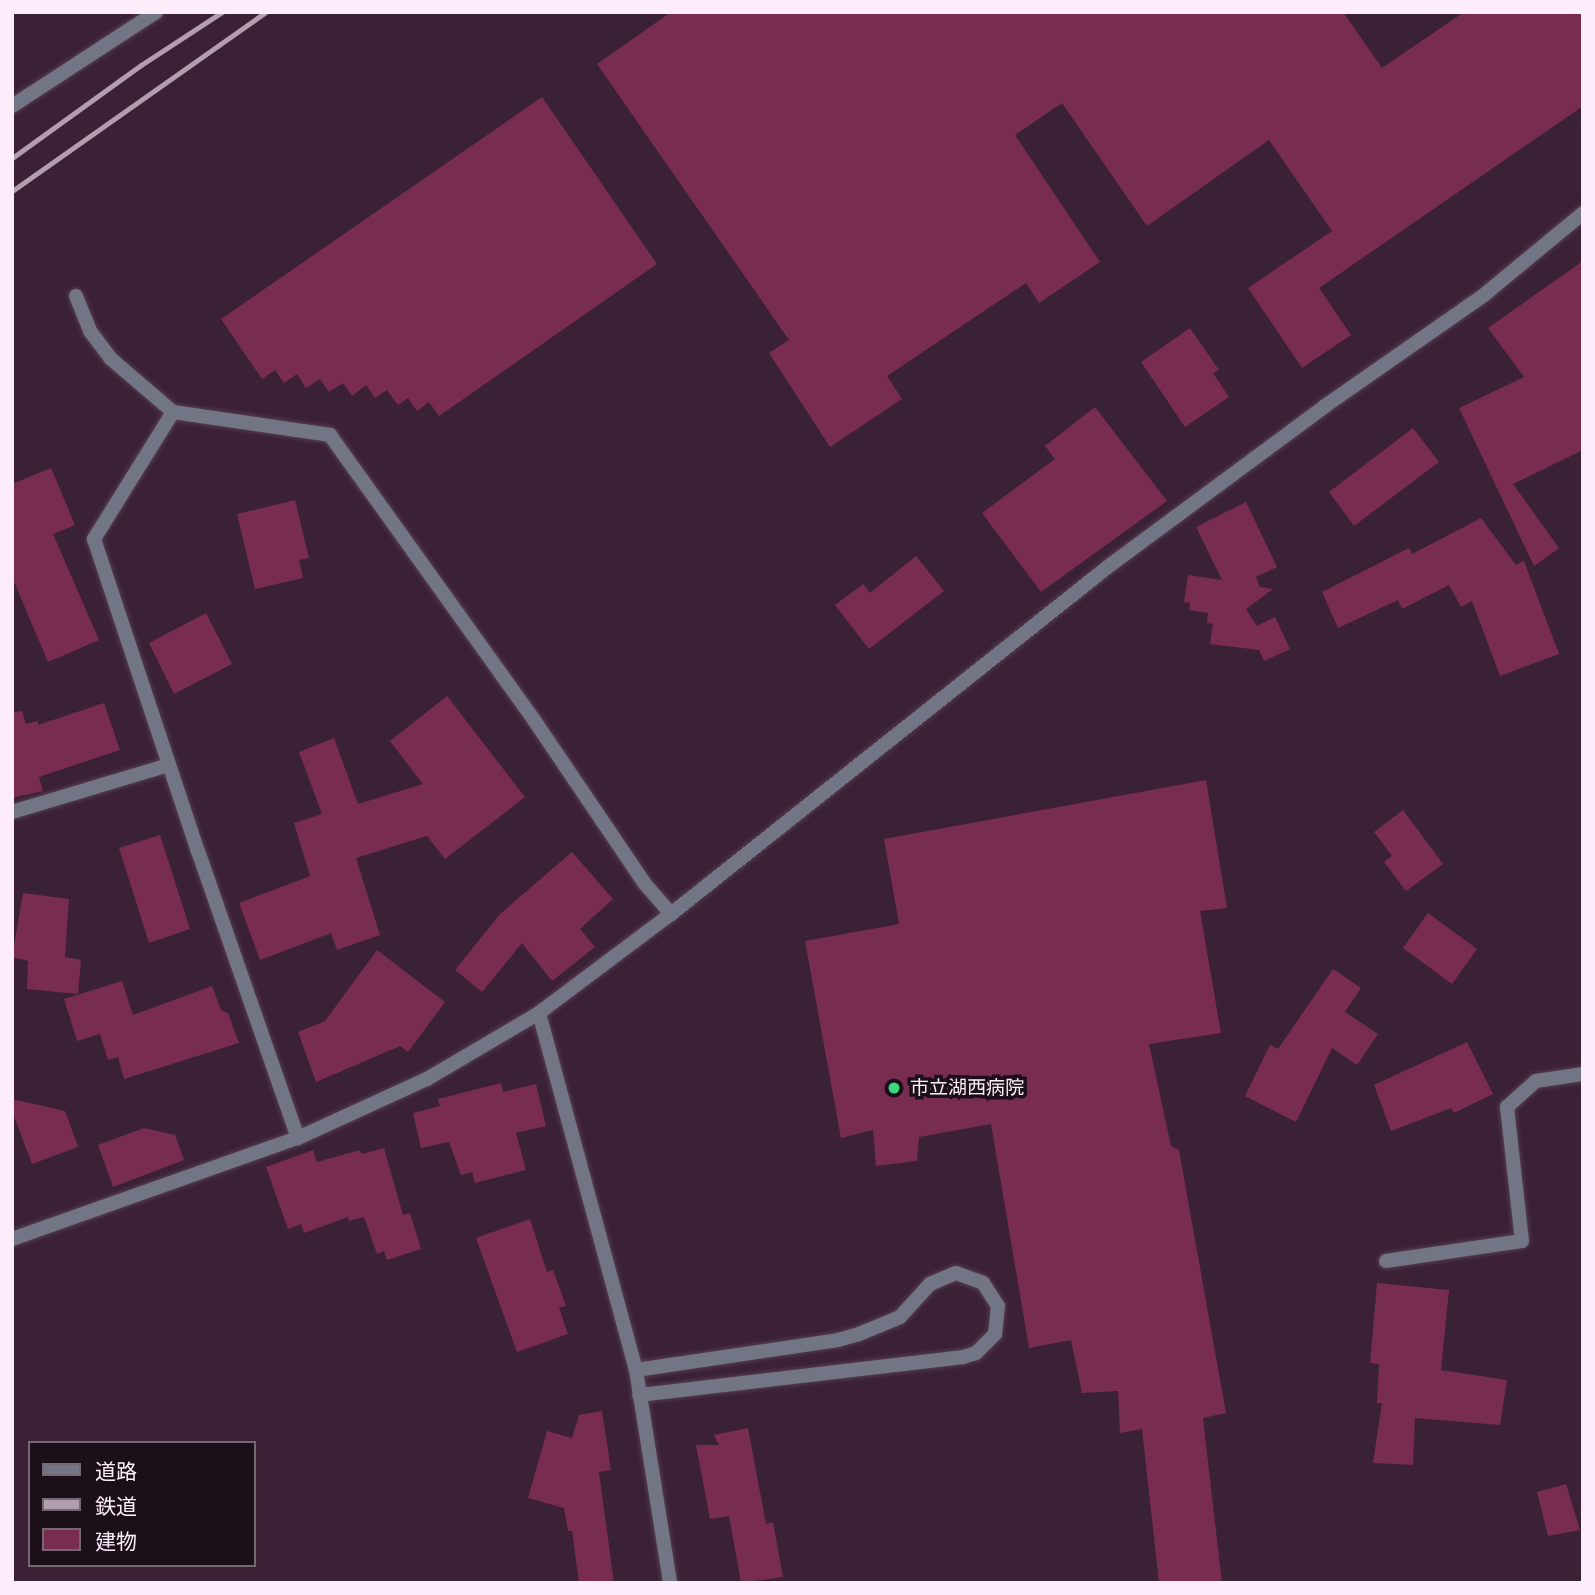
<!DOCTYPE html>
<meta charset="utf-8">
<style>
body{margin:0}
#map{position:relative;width:1595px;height:1595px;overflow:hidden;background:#3b2136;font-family:"Fira Sans Condensed","Noto Sans JP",sans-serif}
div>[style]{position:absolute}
.building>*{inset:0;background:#782c50}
.roads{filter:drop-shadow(0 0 2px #563d51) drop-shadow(0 0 2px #563d51)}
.service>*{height:14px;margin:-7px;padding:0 7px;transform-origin:7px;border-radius:7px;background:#717584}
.minor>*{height:14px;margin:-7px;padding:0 7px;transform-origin:7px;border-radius:7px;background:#717584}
.rail>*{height:5px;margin:-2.5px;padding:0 2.5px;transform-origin:2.5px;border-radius:2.5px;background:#b29eae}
.dots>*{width:19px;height:19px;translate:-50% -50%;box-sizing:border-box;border:4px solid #1b1019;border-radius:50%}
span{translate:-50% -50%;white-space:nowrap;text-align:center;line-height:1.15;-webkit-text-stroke:7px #1b1019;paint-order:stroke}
.poi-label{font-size:19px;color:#fdecf9}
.left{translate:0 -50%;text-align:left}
.frame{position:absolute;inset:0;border:14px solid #fdecf9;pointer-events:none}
.legend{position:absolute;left:28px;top:1441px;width:228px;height:126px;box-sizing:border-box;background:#1b1019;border:2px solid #756873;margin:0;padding:9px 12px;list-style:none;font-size:21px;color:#fdecf9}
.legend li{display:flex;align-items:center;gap:14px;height:35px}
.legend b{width:35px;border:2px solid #756873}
</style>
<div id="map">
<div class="building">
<i style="clip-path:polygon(671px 12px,1343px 12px,1382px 68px,1464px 12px,1583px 12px,1583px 106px,1319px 288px,1351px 335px,1302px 368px,1248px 288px,1332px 231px,1269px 140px,1147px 226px,1062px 103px,1015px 135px,1100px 262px,1039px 303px,1026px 283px,887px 376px,902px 399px,830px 447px,769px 353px,789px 340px,597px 64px)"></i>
<i style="clip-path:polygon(542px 97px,657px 264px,439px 416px,429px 402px,417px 411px,408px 398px,398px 405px,387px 390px,375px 398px,366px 385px,352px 396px,343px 383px,329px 392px,320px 379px,306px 388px,297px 374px,284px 383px,275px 370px,262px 379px,221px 319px)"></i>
<i style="clip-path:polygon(1583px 261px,1583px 450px,1513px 484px,1559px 548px,1534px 566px,1459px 408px,1524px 377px,1488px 328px)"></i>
<i style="clip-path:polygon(1190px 328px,1219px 370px,1213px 373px,1229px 397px,1185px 427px,1141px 362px)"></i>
<i style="clip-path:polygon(1095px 407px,1167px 501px,1041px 592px,982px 513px,1055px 459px,1045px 446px)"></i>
<i style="clip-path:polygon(1413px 428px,1439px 462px,1354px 526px,1329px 492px)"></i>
<i style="clip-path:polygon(51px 468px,75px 525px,53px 534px,99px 640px,48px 662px,12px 577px,12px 484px)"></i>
<i style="clip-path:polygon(295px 500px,309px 558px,299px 560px,303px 578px,255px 589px,237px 514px)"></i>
<i style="clip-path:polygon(1246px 502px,1277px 567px,1256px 577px,1260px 587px,1273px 589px,1246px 609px,1257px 626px,1275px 617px,1290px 649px,1264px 661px,1259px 650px,1210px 644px,1213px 624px,1207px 623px,1208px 613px,1189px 610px,1190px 603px,1184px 602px,1188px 575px,1222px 580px,1196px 527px)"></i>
<i style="clip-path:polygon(1481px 518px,1516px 565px,1524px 561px,1559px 654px,1500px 676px,1472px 601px,1461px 607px,1449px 585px,1402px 609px,1398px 600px,1338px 628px,1322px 592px,1409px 548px,1412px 554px)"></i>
<i style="clip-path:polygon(916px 556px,944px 591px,869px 649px,835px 605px,863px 584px,870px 593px)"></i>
<i style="clip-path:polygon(206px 613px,232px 664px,174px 694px,149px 643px)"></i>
<i style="clip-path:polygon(447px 696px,525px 797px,445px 859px,427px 836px,356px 858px,380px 935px,337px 950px,331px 933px,260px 960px,239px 903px,310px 876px,294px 823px,322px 814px,299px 752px,334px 738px,358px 804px,423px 784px,390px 741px)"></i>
<i style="clip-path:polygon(104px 703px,120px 750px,39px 777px,43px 791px,12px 798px,12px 712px,22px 711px,26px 724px,38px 721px,38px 725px)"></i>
<i style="clip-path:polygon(1206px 780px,1227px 908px,1200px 911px,1221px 1033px,1149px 1044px,1171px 1146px,1179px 1150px,1226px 1413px,1203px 1418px,1222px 1583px,1159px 1583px,1142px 1429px,1120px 1433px,1118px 1391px,1082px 1393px,1071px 1340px,1029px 1348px,991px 1124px,919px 1137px,917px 1161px,876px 1166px,873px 1130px,841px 1138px,805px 941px,899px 924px,884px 839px)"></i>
<i style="clip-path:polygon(1403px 810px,1443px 864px,1406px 891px,1384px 862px,1392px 856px,1374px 832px)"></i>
<i style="clip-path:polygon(160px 835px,190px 929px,149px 943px,119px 848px)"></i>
<i style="clip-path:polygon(572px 852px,613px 899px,580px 929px,595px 947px,552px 981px,522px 943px,482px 992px,455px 970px,500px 914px)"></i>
<i style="clip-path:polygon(23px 893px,69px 899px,65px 957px,81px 960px,78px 994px,27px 989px,28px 961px,12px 957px)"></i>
<i style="clip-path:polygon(1428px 913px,1477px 949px,1452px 984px,1403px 948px)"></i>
<i style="clip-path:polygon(377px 950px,445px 1002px,408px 1052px,400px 1046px,316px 1082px,298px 1032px,325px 1021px)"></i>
<i style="clip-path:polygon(1333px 969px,1361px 988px,1345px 1012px,1378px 1034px,1357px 1065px,1332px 1048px,1296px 1122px,1245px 1096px,1270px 1045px,1278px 1049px)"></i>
<i style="clip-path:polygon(122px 981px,133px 1015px,212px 986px,221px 1010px,228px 1013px,239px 1043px,124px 1079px,118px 1057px,108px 1060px,100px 1034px,77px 1041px,64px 999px)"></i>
<i style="clip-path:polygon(1467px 1042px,1493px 1094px,1454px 1113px,1451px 1108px,1391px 1131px,1374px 1085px)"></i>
<i style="clip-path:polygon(501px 1083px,503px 1092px,536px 1084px,546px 1126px,516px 1133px,526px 1170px,475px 1183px,472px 1172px,461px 1175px,449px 1142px,421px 1148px,413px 1113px,440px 1106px,438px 1099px)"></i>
<i style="clip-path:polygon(12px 1099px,65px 1111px,78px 1147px,32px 1164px,12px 1111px)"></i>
<i style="clip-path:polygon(144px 1128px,175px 1135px,184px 1160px,113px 1187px,98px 1145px)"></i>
<i style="clip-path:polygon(384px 1148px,403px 1215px,410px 1213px,421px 1249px,387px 1260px,384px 1251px,377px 1254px,364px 1217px,349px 1221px,348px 1217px,304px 1233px,301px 1224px,288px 1229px,266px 1167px,313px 1150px,317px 1162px,360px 1150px,362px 1154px)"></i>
<i style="clip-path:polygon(530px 1219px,547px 1272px,553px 1270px,566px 1306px,559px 1308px,568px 1334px,517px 1352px,476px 1238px)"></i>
<i style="clip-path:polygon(1377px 1283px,1449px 1290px,1441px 1370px,1507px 1380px,1500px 1425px,1415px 1418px,1413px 1465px,1373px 1463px,1382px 1403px,1377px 1403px,1379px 1364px,1370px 1363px)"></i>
<i style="clip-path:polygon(602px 1411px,611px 1470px,599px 1472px,614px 1583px,579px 1583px,572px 1531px,568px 1531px,564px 1508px,528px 1498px,547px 1431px,572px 1438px,579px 1415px)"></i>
<i style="clip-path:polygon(748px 1428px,766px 1524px,773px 1522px,783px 1577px,741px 1583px,729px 1516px,710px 1519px,696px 1445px,719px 1445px,714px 1435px)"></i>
<i style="clip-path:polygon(1566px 1484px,1580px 1530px,1548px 1536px,1537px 1492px)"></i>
</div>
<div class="roads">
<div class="service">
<i style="left:636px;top:1370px;width:204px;rotate:-8.4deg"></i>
<i style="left:838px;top:1340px;width:22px;rotate:-16deg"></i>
<i style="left:859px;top:1334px;width:44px;rotate:-22.5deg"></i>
<i style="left:900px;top:1317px;width:45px;rotate:-47.7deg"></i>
<i style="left:930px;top:1284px;width:28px;rotate:-23deg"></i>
<i style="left:956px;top:1273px;width:29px;rotate:20deg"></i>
<i style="left:983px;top:1283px;width:27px;rotate:57deg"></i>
<i style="left:998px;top:1306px;width:28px;rotate:96deg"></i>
<i style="left:995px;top:1334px;width:27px;rotate:135deg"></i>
<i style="left:976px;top:1353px;width:14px;rotate:163deg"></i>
<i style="left:963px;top:1357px;width:326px;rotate:173.3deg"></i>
</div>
<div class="minor">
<i style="left:12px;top:106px;width:172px;rotate:-33.1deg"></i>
<i style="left:76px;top:296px;width:38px;rotate:68deg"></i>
<i style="left:90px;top:331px;width:34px;rotate:53deg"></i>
<i style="left:110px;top:358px;width:83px;rotate:40.6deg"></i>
<i style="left:173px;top:412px;width:159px;rotate:8.3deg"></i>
<i style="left:330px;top:435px;width:350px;rotate:54.4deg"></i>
<i style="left:534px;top:720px;width:198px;rotate:55.9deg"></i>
<i style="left:645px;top:884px;width:40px;rotate:49deg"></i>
<i style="left:173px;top:412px;width:150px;rotate:121.9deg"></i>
<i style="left:94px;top:539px;width:329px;rotate:71.6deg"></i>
<i style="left:198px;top:851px;width:304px;rotate:70.8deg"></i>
<i style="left:12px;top:812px;width:164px;rotate:-16.7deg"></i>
<i style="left:539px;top:1013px;width:370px;rotate:74.8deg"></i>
<i style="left:636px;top:1370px;width:216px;rotate:80.9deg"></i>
<i style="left:12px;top:1239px;width:303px;rotate:-19.5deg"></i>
<i style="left:298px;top:1138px;width:142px;rotate:-24.6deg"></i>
<i style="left:427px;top:1079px;width:130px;rotate:-30.5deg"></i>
<i style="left:539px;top:1013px;width:165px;rotate:-36.9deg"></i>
<i style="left:671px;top:914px;width:559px;rotate:-38.47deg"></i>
<i style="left:1109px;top:566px;width:269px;rotate:-36.5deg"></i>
<i style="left:1325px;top:406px;width:194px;rotate:-34.9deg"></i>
<i style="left:1484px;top:295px;width:129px;rotate:-39.6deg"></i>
<i style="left:1386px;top:1261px;width:137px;rotate:-8.4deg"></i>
<i style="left:1522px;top:1241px;width:135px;rotate:-96.4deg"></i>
<i style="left:1507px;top:1107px;width:39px;rotate:-42deg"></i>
<i style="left:1536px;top:1081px;width:48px;rotate:-8.5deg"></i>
</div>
</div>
<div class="rail">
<i style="left:12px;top:158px;width:159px;rotate:-35.8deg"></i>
<i style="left:141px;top:65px;width:97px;rotate:-33.2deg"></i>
<i style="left:12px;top:191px;width:311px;rotate:-35.2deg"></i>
</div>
<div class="dots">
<i style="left:894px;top:1088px;background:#3ad77f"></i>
</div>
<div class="poi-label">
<span class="left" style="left:910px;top:1088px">市立湖西病院</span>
</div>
<div class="frame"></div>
<ul class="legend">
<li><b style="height:9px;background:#717584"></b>道路</li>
<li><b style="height:9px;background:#b29eae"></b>鉄道</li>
<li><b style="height:19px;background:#782c50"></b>建物</li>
</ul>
</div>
